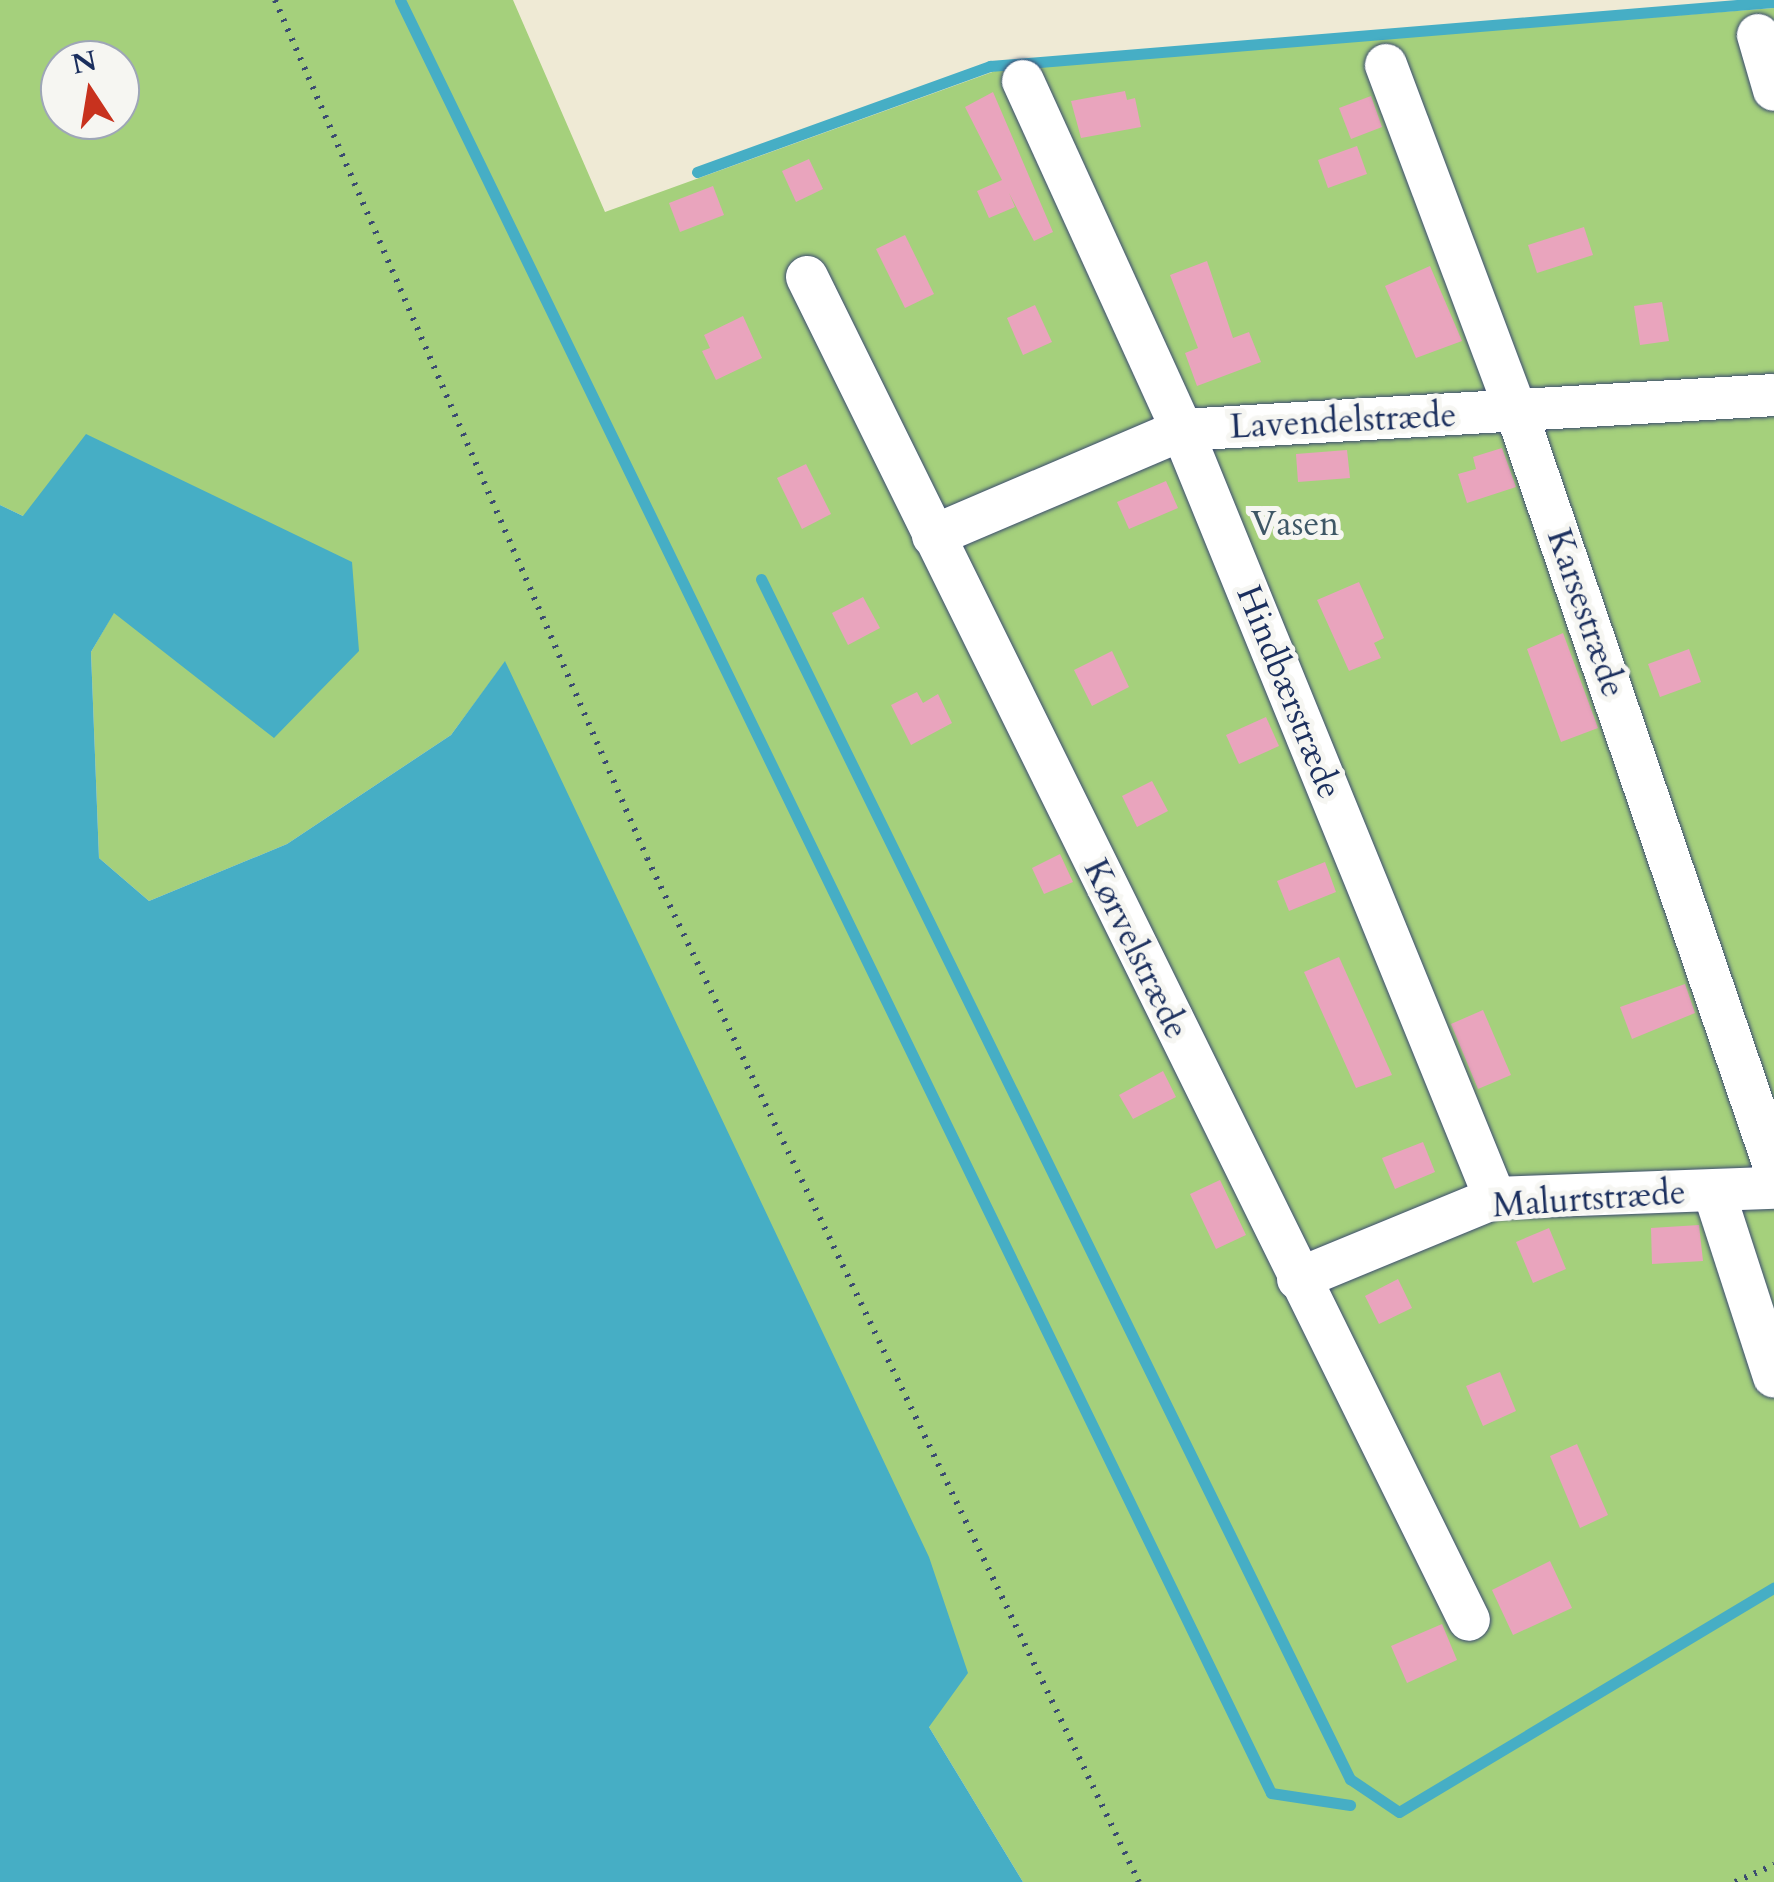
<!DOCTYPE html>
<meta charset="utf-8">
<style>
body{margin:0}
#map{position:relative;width:1774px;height:1882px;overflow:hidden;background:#efead5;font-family:Cardo,serif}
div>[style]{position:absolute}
.green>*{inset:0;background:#a5d07c}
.water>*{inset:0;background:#46aec5}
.stream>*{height:11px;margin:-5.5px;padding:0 5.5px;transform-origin:5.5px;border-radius:5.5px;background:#46aec5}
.building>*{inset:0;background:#e9a4bd}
.path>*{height:6px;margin-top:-3px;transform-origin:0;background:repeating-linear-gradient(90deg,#3b4b70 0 2.5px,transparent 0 10.5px)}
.roads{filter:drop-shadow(0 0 2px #3b4b70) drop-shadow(0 0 2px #3b4b70)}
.minor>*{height:42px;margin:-21px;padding:0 21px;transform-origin:21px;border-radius:21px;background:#fff}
span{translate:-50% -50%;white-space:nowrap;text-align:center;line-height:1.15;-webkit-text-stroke:10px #f6f6f2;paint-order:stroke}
.street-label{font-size:35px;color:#1b2f5e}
.park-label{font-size:35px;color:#3e5766}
.north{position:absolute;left:40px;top:40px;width:100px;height:100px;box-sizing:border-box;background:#f6f6f2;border:2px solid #9ea6b7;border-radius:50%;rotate:348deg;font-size:28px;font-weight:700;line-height:40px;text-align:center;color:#1b2f5e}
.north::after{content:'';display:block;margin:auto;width:35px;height:45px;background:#c8321e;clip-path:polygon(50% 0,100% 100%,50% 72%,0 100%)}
</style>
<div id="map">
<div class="green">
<i style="clip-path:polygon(evenodd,0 0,513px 0,605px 212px,1009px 66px,1774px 8px,1774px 1882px,1023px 1882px,929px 1727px,505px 662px,451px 735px,287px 844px,149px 901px,99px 858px,91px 652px,114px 612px,23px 516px,0 505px,0 0,60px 60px,120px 60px,120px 120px,60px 120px,60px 60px)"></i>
</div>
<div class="water">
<i style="clip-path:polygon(86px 434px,352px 562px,359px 651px,274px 738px,114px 613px,91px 652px,99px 858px,149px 901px,287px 844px,451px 735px,505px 661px,929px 1557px,968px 1673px,929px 1727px,1023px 1882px,0 1882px,0 505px,23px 516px)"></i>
</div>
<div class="stream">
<i style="left:400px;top:0;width:1993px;rotate:64.09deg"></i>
<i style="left:1271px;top:1793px;width:80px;rotate:8.6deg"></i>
<i style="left:697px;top:172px;width:312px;rotate:-19.9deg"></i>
<i style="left:990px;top:66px;width:787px;rotate:-4.67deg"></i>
<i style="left:761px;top:579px;width:1337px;rotate:63.86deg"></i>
<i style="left:1350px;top:1779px;width:59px;rotate:34deg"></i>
<i style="left:1399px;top:1812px;width:437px;rotate:-30.9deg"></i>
</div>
<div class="building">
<i style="clip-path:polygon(1125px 91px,1127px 100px,1135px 98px,1141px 127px,1081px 138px,1071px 101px)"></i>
<i style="clip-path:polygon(993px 92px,1053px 232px,1034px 241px,1009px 193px,1015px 207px,989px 218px,977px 191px,1002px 180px,965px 107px)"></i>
<i style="clip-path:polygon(1371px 96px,1382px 127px,1351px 139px,1339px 108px)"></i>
<i style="clip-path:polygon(1357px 146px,1367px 174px,1328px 188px,1318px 160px)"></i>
<i style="clip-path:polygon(809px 159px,823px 189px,796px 202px,782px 171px)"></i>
<i style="clip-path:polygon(713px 186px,724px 215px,680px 232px,669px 203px)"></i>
<i style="clip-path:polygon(1584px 227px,1593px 255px,1537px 273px,1528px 245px)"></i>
<i style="clip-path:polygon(905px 235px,934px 294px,905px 308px,876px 249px)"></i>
<i style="clip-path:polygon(1207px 261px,1233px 338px,1249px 332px,1261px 362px,1197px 386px,1185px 353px,1198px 348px,1170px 275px)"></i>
<i style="clip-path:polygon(1430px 266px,1462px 341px,1416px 358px,1385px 286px)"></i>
<i style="clip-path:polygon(1662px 302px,1669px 341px,1640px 345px,1634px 306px)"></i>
<i style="clip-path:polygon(1035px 305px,1052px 342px,1023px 355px,1007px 318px)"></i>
<i style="clip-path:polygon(743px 316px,762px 358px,716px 380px,702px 351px,710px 348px,704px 335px)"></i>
<i style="clip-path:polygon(1502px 448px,1516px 487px,1467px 503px,1458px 474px,1476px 469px,1473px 457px)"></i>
<i style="clip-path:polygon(1347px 450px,1350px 478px,1298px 482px,1296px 454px)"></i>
<i style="clip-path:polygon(806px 464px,831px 514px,802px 529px,777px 478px)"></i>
<i style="clip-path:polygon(1166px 481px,1178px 508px,1129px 529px,1117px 502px)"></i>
<i style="clip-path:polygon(1359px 582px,1384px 638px,1374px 643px,1381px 658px,1349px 671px,1317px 600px)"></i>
<i style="clip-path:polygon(863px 597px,880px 628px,848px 645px,832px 613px)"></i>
<i style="clip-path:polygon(1563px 633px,1598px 728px,1561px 742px,1527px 649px)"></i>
<i style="clip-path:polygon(1689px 649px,1701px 682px,1660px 697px,1648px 664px)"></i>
<i style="clip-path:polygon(1112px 651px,1129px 687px,1092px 706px,1074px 670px)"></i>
<i style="clip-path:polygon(917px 692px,923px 703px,938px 694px,952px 723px,911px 745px,891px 705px)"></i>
<i style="clip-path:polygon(1266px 717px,1279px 746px,1239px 764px,1226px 735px)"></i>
<i style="clip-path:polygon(1152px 781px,1168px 811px,1137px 827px,1122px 796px)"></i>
<i style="clip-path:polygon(1060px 854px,1073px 882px,1044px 894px,1032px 868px)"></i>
<i style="clip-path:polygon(1325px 862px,1336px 892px,1289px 911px,1277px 881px)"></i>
<i style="clip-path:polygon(1339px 957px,1392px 1075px,1356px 1088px,1304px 972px)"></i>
<i style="clip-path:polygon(1685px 984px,1695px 1013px,1632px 1039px,1620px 1007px)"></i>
<i style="clip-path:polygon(1483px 1010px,1511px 1075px,1478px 1089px,1451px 1024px)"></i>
<i style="clip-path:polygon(1163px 1071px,1176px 1097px,1133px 1119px,1119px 1095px)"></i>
<i style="clip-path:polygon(1423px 1142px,1435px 1172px,1395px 1189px,1382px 1158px)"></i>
<i style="clip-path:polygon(1220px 1180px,1246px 1235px,1216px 1249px,1190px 1194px)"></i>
<i style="clip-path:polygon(1699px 1225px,1703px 1261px,1652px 1264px,1651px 1228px)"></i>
<i style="clip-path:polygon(1549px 1228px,1566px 1269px,1533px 1283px,1516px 1242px)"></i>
<i style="clip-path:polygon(1398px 1279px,1412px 1308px,1379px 1324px,1365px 1296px)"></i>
<i style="clip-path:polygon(1500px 1372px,1516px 1411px,1483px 1426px,1466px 1386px)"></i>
<i style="clip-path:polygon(1577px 1444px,1608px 1515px,1580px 1528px,1550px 1456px)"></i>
<i style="clip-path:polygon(1550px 1561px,1572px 1608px,1513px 1635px,1492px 1590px)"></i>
<i style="clip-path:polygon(1442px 1624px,1457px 1660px,1407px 1683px,1391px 1646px)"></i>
</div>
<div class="path">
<i style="left:275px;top:0;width:935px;rotate:66.56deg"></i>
<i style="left:647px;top:858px;width:1136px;rotate:64.34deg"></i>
<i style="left:1735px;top:1882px;width:43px;rotate:-23.6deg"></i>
</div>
<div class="roads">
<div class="minor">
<i style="left:1758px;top:35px;width:57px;rotate:73.8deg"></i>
<i style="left:1386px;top:65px;width:370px;rotate:69.4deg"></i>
<i style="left:1516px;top:411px;width:798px;rotate:71.13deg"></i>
<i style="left:1023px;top:81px;width:384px;rotate:65.5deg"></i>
<i style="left:1182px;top:430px;width:829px;rotate:67.83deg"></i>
<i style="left:807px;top:277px;width:1497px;rotate:63.76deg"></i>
<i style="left:933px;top:536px;width:271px;rotate:-23.1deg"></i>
<i style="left:1182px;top:430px;width:593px;rotate:-3.38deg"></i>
<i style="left:1714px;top:1192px;width:194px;rotate:72deg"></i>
<i style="left:1298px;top:1279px;width:213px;rotate:-22.4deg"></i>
<i style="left:1495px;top:1198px;width:279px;rotate:-2.1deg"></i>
</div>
</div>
<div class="street-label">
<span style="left:1343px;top:421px;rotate:-3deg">Lavendelstræde</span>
<span style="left:1586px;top:613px;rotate:71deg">Karsestræde</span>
<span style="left:1289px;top:692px;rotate:68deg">Hindbærstræde</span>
<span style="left:1136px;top:949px;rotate:64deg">Kørvelstræde</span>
<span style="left:1589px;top:1199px;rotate:-4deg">Malurtstræde</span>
</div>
<div class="park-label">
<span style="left:1295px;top:524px">Vasen</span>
</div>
<div class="north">N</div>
</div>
